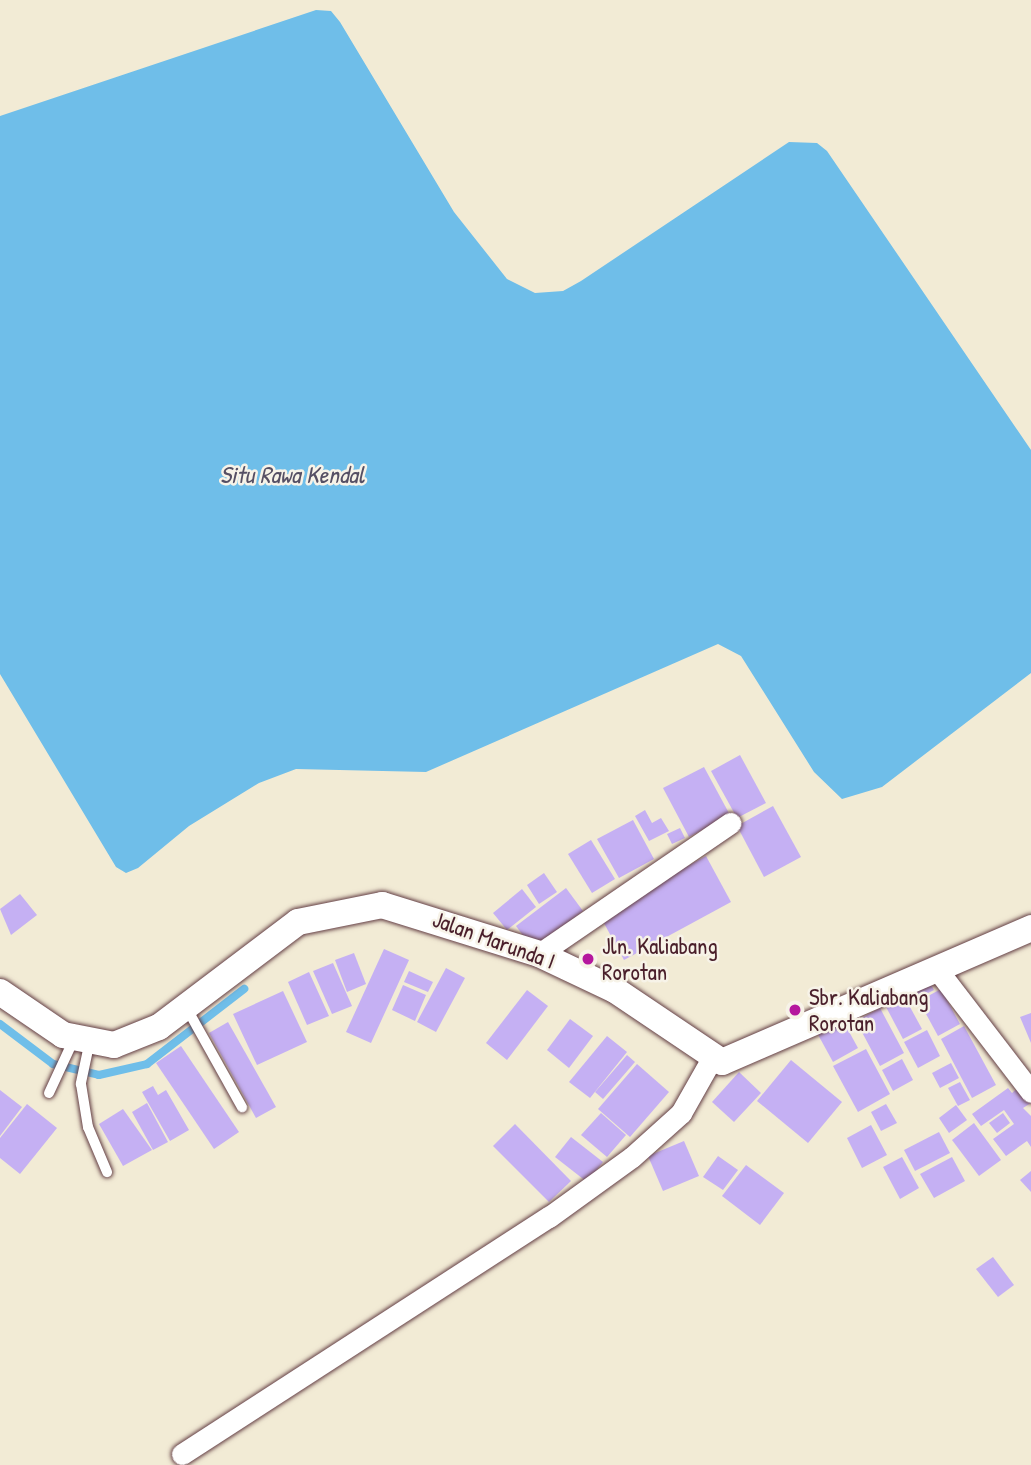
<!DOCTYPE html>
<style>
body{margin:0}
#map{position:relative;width:1031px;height:1465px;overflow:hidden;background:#f2ebd5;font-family:"Patrick Hand",sans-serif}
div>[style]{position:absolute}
.water>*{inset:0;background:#6fbee9}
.stream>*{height:8px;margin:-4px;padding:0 4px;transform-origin:4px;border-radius:4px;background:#6fbee9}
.building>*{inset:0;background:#c5b0f3}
.roads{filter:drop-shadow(0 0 2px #633e44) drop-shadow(0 0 2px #633e44)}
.service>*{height:10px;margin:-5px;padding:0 5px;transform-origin:5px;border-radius:5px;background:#fff}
.minor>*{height:21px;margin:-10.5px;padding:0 10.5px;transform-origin:10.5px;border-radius:10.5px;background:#fff}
.tertiary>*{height:26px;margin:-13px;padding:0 13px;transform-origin:13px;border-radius:13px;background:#fff}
.dots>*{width:19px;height:19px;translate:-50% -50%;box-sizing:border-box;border:4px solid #f7f3e8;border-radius:50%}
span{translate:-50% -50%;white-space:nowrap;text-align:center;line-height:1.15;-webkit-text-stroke:5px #f7f3e8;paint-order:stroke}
.street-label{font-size:23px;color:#4a1f2b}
.poi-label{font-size:23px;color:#4a1f2b}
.left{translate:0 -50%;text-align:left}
.water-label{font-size:24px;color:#554f64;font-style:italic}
</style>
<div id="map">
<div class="water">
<i style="clip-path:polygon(316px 10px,331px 11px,340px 22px,454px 212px,507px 279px,535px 293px,563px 291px,581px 281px,789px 142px,817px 143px,827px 151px,1031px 450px,1031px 673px,882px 787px,842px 799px,814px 772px,741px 656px,718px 644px,426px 772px,296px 769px,259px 783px,189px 826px,138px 868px,126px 873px,116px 867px,0 674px,0 116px)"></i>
</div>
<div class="stream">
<i style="left:0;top:1024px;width:66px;rotate:37deg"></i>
<i style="left:53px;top:1064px;width:47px;rotate:13.4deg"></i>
<i style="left:99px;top:1075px;width:49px;rotate:-12.9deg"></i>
<i style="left:147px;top:1064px;width:123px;rotate:-37.7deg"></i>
</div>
<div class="building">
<i style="clip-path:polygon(740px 755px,766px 803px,737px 818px,711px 771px)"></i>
<i style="clip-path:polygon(704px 767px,730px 815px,689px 837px,663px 788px)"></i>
<i style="clip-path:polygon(773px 806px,801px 857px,764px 877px,737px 826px)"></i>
<i style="clip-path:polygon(645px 810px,652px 823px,661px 818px,669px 831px,649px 841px,635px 816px)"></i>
<i style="clip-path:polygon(633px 820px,654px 859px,619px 878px,597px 839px)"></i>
<i style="clip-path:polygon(680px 828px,685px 838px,672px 844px,667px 834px)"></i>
<i style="clip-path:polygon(591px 840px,615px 879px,592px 893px,568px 854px)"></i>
<i style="clip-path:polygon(706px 856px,731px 902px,624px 960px,599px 914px)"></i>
<i style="clip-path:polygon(544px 873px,557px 892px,539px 904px,527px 885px)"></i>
<i style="clip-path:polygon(566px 888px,583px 911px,533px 949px,516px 926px)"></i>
<i style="clip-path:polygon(522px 889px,536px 907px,507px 930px,493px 913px)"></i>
<i style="clip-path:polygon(20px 894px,37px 915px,11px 935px,0 909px)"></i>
<i style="clip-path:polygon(384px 949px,409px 960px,371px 1043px,346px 1032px)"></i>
<i style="clip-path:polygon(354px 953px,366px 984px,347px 992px,335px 960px)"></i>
<i style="clip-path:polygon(333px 963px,352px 1006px,332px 1014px,313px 971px)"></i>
<i style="clip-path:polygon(446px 968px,465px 978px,436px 1032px,417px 1022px)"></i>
<i style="clip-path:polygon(409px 971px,433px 982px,428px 992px,404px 982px)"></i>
<i style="clip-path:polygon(309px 972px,329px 1016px,307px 1025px,288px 982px)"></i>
<i style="clip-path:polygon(927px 978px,934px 990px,912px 1001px,906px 990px)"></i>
<i style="clip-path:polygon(403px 985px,426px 995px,415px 1021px,392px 1010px)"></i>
<i style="clip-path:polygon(941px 989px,960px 1024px,938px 1036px,919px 1001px)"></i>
<i style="clip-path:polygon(527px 990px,548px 1006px,507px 1060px,486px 1043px)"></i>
<i style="clip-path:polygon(283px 991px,307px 1042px,257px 1065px,233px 1014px)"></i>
<i style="clip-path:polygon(904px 996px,922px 1029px,903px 1039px,885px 1005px)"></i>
<i style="clip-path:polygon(880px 1008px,904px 1053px,880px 1066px,856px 1021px)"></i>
<i style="clip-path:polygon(1031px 1013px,1031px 1043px,1020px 1017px)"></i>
<i style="clip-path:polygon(841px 1017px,858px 1048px,833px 1062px,816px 1031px)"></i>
<i style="clip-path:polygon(570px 1019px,593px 1036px,569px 1068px,547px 1050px)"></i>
<i style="clip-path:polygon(228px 1022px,276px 1107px,256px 1118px,209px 1033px)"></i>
<i style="clip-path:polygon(964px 1026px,996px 1085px,972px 1098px,941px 1039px)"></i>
<i style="clip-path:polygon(927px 1030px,940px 1056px,918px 1068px,904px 1042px)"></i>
<i style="clip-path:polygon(607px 1036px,627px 1052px,590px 1098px,569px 1082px)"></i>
<i style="clip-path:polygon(181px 1046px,239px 1132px,214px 1149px,156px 1063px)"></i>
<i style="clip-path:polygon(866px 1049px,890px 1094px,858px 1112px,833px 1066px)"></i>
<i style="clip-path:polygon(627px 1055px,635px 1062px,603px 1099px,595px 1092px)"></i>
<i style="clip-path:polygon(902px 1059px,913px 1080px,893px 1091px,882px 1070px)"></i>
<i style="clip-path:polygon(791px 1060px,842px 1102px,808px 1143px,757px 1101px)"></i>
<i style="clip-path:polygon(951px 1063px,959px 1078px,940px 1088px,932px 1073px)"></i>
<i style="clip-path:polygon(637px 1064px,669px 1092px,630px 1137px,598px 1109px)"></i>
<i style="clip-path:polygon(739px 1072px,761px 1093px,734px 1122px,712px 1102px)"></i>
<i style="clip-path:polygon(960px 1082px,970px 1100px,958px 1106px,948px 1088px)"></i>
<i style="clip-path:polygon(153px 1086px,158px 1095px,166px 1090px,189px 1130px,170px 1141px,142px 1092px)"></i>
<i style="clip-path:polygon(1019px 1087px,1031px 1103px,1023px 1108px,1031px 1116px,1031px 1147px,1027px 1141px,1006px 1156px,993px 1139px,1014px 1124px,1004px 1110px,981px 1126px,972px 1114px,1008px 1088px,1012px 1093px)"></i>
<i style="clip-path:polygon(0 1090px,22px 1107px,0 1136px)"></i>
<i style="clip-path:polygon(147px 1103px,168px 1142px,153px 1150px,132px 1112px)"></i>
<i style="clip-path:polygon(27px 1104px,57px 1128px,20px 1174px,0 1158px,0 1138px)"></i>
<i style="clip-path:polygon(886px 1104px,897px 1123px,881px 1131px,871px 1112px)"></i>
<i style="clip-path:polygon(956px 1105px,967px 1120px,949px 1133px,939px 1118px)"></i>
<i style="clip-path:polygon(123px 1109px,152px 1150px,123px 1166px,99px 1124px)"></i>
<i style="clip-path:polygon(601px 1113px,626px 1135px,607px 1157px,581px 1135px)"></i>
<i style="clip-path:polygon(1003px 1113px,1010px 1123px,997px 1133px,989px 1123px)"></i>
<i style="clip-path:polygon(974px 1123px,1001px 1160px,979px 1176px,952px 1140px)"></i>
<i style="clip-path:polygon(515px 1124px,571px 1181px,549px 1202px,493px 1146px)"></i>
<i style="clip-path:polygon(871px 1125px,887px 1155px,862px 1168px,847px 1138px)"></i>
<i style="clip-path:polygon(939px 1132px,950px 1153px,915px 1171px,904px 1150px)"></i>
<i style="clip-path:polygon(571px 1137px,603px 1162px,587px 1182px,555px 1157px)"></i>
<i style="clip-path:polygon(684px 1141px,699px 1176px,663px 1191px,648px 1156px)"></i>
<i style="clip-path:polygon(718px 1156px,738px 1170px,723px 1190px,703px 1177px)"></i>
<i style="clip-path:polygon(902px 1157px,919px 1188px,900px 1199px,883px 1167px)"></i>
<i style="clip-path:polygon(952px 1157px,965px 1181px,934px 1198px,920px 1174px)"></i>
<i style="clip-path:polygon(746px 1165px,784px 1193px,760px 1225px,722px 1196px)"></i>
<i style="clip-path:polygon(1031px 1171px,1031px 1192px,1020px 1180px)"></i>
<i style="clip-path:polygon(993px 1257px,1014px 1285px,998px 1297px,976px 1269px)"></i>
</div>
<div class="roads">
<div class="service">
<i style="left:186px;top:1007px;width:115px;rotate:60.8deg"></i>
<i style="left:89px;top:1045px;width:40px;rotate:102deg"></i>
<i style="left:81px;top:1084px;width:44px;rotate:80.8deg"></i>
<i style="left:88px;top:1127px;width:49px;rotate:67.1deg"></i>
<i style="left:49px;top:1093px;width:60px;rotate:-65.2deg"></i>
</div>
<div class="minor">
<i style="left:539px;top:954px;width:232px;rotate:-34.4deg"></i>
<i style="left:939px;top:972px;width:151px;rotate:52.5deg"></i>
<i style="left:182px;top:1454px;width:437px;rotate:-32.9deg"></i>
<i style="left:549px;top:1217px;width:102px;rotate:-35.9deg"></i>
<i style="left:632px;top:1157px;width:66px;rotate:-41.9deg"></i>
<i style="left:681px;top:1113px;width:61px;rotate:-60.5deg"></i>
</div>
<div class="tertiary">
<i style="left:0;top:992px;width:76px;rotate:34.3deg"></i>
<i style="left:63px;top:1035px;width:52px;rotate:11.1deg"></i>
<i style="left:114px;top:1045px;width:48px;rotate:-21.8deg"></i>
<i style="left:159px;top:1027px;width:174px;rotate:-37.1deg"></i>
<i style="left:298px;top:922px;width:86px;rotate:-11.4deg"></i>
<i style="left:382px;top:905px;width:164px;rotate:17.3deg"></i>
<i style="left:539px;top:954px;width:84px;rotate:25.3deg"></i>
<i style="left:615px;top:990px;width:129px;rotate:33.9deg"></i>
<i style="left:722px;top:1062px;width:337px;rotate:-23.4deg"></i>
</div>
</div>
<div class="dots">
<i style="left:588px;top:959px;background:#b5179e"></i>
<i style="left:795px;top:1010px;background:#b5179e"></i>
</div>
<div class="street-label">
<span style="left:494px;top:940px;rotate:20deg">Jalan Marunda I</span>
</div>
<div class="poi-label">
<span class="left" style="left:602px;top:959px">Jln. Kaliabang<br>Rorotan</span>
<span class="left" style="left:809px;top:1010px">Sbr. Kaliabang<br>Rorotan</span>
</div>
<div class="water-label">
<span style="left:292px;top:475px">Situ Rawa Kendal</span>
</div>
</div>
